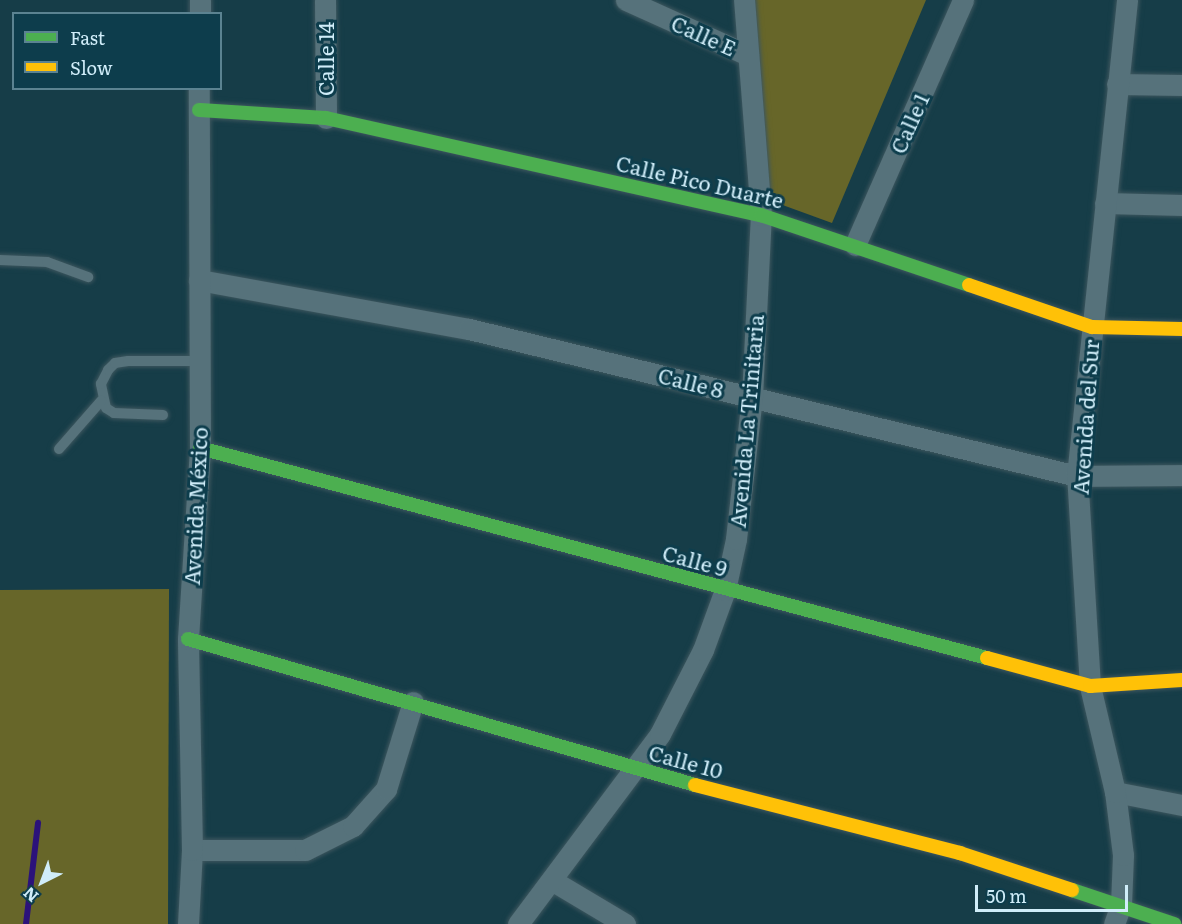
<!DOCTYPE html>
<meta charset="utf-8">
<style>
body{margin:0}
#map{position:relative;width:1182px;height:924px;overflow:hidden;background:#163d48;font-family:Literata,serif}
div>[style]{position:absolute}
.green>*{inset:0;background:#676629}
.stream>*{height:6px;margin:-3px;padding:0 3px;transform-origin:3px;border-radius:3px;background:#2b127a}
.roads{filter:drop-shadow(0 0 2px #3d565e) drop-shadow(0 0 2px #3d565e)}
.lane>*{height:10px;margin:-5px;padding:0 5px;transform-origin:5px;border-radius:5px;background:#56727b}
.street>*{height:21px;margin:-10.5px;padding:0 10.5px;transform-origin:10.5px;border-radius:10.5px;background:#56727b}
.fast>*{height:14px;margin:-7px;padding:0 7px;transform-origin:7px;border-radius:7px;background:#4caf50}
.slow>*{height:14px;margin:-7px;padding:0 7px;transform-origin:7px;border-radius:7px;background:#ffc107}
span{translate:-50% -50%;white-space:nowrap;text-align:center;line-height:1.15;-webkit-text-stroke:6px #0d3d4c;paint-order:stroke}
.street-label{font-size:21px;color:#d0edf9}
.legend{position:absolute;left:12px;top:12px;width:210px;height:78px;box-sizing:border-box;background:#0d3d4c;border:2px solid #5b8391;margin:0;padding:8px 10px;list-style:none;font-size:18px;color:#d0edf9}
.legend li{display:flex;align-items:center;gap:12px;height:30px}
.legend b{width:30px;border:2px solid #5b8391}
.north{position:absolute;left:12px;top:852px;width:60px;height:60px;-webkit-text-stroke:4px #0d3d4c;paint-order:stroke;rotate:222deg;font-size:16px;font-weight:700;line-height:24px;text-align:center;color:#d0edf9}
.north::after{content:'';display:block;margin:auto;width:21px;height:27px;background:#d0edf9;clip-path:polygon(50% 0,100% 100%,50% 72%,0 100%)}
.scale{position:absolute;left:975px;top:885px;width:153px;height:27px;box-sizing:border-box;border:3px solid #d0edf9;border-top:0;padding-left:8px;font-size:18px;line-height:21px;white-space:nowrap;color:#d0edf9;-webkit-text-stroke:4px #0d3d4c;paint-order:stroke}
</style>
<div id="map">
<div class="green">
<i style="clip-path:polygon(735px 0,926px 0,832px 223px,750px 193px)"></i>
<i style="clip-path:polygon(169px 589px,168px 924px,0 924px,0 590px)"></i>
</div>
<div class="stream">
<i style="left:26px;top:924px;width:102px;rotate:-83.2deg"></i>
</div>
<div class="roads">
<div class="lane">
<i style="left:0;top:260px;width:47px;rotate:2.4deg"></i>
<i style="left:47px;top:262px;width:44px;rotate:20.1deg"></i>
<i style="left:163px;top:415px;width:49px;rotate:-177.7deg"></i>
<i style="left:114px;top:413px;width:9px;rotate:-148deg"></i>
<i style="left:106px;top:408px;width:25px;rotate:-102deg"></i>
<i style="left:101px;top:384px;width:16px;rotate:-63deg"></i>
<i style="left:108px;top:370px;width:10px;rotate:-45deg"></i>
<i style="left:115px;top:363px;width:13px;rotate:-9deg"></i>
<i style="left:128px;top:361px;width:72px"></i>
<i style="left:59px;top:449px;width:64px;rotate:-48.8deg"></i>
</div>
<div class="street">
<i style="left:325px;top:0;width:118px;rotate:89.5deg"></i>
<i style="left:626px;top:0;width:134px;rotate:24.3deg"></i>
<i style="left:200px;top:14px;width:14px;rotate:-90deg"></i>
<i style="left:1117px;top:84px;width:65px;rotate:0.9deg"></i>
<i style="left:1105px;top:203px;width:77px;rotate:1.5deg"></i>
<i style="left:855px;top:245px;width:268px;rotate:-66.2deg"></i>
<i style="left:199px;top:280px;width:274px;rotate:10.3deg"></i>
<i style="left:469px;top:329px;width:626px;rotate:13.59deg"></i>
<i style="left:1077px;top:476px;width:105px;rotate:-0.5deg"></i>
<i style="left:1115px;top:792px;width:68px;rotate:11deg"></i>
<i style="left:192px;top:850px;width:113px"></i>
<i style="left:305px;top:850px;width:54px;rotate:-26.6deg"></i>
<i style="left:353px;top:826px;width:50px;rotate:-48.3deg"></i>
<i style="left:386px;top:789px;width:91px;rotate:-72.8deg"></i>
<i style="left:553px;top:881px;width:84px;rotate:30.8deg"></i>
<i style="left:188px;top:924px;width:74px;rotate:-86.9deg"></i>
<i style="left:192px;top:850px;width:211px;rotate:-91.1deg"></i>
<i style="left:188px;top:639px;width:191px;rotate:-86.4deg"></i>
<i style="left:200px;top:448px;width:360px;rotate:-90.2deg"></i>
<i style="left:518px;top:924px;width:237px;rotate:-53.2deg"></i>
<i style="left:660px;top:734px;width:94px;rotate:-62.9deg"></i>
<i style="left:703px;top:650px;width:64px;rotate:-69.9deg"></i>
<i style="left:725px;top:590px;width:52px;rotate:-77.8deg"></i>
<i style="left:736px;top:539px;width:143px;rotate:-83.6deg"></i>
<i style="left:752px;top:397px;width:182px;rotate:-87.2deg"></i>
<i style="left:761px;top:215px;width:216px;rotate:-94.5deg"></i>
<i style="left:1114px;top:924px;width:20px;rotate:-70deg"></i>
<i style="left:1121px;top:905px;width:50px;rotate:-87.7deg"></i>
<i style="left:1123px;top:855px;width:64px;rotate:-97.2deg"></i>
<i style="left:1115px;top:792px;width:109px;rotate:-103.3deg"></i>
<i style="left:1090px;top:686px;width:210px;rotate:-93.5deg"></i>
<i style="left:1077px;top:476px;width:479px;rotate:-84deg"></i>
</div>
<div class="fast">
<i style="left:199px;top:110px;width:127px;rotate:3.6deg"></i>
<i style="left:326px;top:118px;width:446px;rotate:12.6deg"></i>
<i style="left:761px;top:215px;width:219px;rotate:18.6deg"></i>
<i style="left:200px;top:448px;width:815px;rotate:14.94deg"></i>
<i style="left:188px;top:639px;width:528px;rotate:16.06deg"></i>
<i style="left:1072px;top:890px;width:108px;rotate:18.4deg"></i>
</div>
<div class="slow">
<i style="left:969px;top:285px;width:130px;rotate:18.9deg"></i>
<i style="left:1092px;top:327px;width:90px;rotate:1.3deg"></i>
<i style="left:987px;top:658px;width:107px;rotate:15.2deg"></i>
<i style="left:1090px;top:686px;width:92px;rotate:-3.7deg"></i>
<i style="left:695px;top:785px;width:274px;rotate:14.4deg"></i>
<i style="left:960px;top:853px;width:118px;rotate:18.3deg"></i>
</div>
</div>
<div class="street-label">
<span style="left:704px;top:35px;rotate:24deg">Calle E</span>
<span style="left:325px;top:59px;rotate:-90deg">Calle 14</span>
<span style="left:909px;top:123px;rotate:-66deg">Calle 1</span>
<span style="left:700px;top:181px;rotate:13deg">Calle Pico Duarte</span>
<span style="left:691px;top:382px;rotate:14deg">Calle 8</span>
<span style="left:1085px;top:417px;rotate:-86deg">Avenida del Sur</span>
<span style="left:746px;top:421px;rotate:-85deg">Avenida La Trinitaria</span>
<span style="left:195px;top:506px;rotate:-87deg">Avenida México</span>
<span style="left:695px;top:560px;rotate:15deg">Calle 9</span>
<span style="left:686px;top:761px;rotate:15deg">Calle 10</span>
</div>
<ul class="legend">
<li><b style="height:8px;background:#4caf50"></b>Fast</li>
<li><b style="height:8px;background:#ffc107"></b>Slow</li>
</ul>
<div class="north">N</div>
<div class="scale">50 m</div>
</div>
